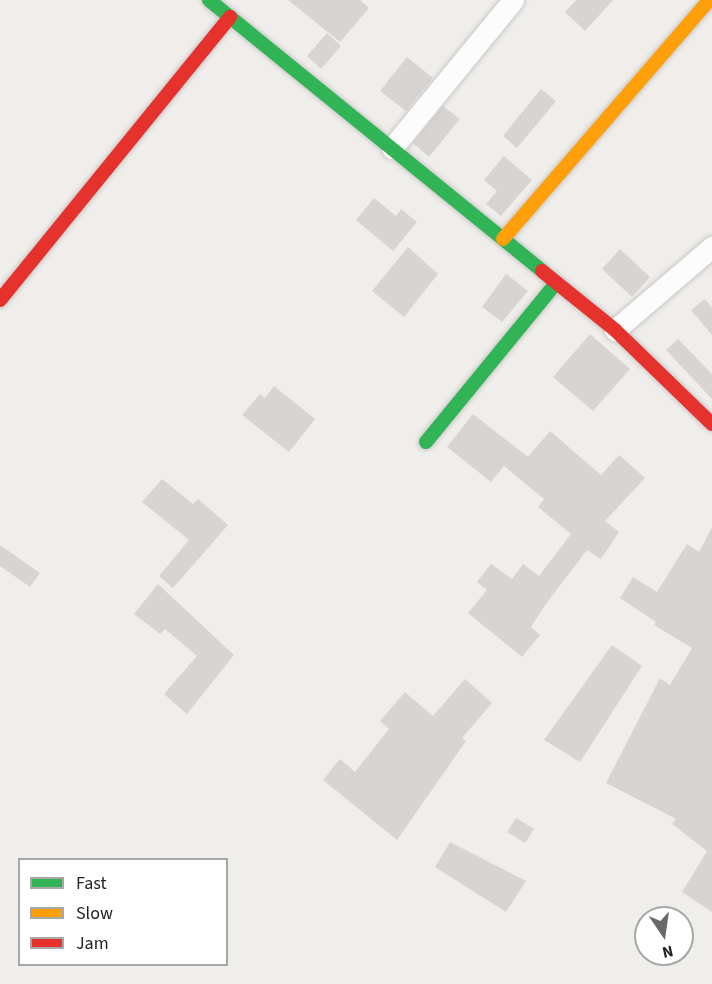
<!DOCTYPE html>
<style>
body{margin:0}
#map{position:relative;width:712px;height:984px;overflow:hidden;background:#f0eeeb;font-family:"Source Sans 3",sans-serif}
div>[style]{position:absolute}
.building>*{inset:0;background:#d7d4d2}
.roads{filter:drop-shadow(0 0 2px #c9c8c7) drop-shadow(0 0 2px #c9c8c7)}
.street>*{height:21px;margin:-10.5px;padding:0 10.5px;transform-origin:10.5px;border-radius:10.5px;background:#fdfcfc}
.fast>*{height:14px;margin:-7px;padding:0 7px;transform-origin:7px;border-radius:7px;background:#30b455}
.slow>*{height:14px;margin:-7px;padding:0 7px;transform-origin:7px;border-radius:7px;background:#ff9f0a}
.jam>*{height:14px;margin:-7px;padding:0 7px;transform-origin:7px;border-radius:7px;background:#e5322d}
span{translate:-50% -50%;white-space:nowrap;text-align:center;line-height:1.15;-webkit-text-stroke:6px #fff;paint-order:stroke}
.legend{position:absolute;left:18px;top:858px;width:210px;height:108px;box-sizing:border-box;background:#fff;border:2px solid #a7a7a7;margin:0;padding:8px 10px;list-style:none;font-size:18px;color:#222}
.legend li{display:flex;align-items:center;gap:12px;height:30px}
.legend b{width:30px;border:2px solid #a7a7a7}
.north{position:absolute;left:634px;top:906px;width:60px;height:60px;box-sizing:border-box;background:#fff;border:2px solid #a7a7a7;border-radius:50%;rotate:167deg;font-size:16px;font-weight:700;line-height:24px;text-align:center;color:#222}
.north::after{content:'';display:block;margin:auto;width:21px;height:27px;background:#6a6968;clip-path:polygon(50% 0,100% 100%,50% 72%,0 100%)}
</style>
<div id="map">
<div class="building">
<i style="clip-path:polygon(288px 0,360px 0,369px 8px,340px 42px)"></i>
<i style="clip-path:polygon(576px 0,613px 0,585px 31px,565px 12px)"></i>
<i style="clip-path:polygon(327px 33px,341px 46px,321px 69px,307px 56px)"></i>
<i style="clip-path:polygon(407px 57px,433px 78px,406px 111px,380px 91px)"></i>
<i style="clip-path:polygon(541px 89px,556px 101px,517px 148px,503px 136px)"></i>
<i style="clip-path:polygon(443px 106px,460px 119px,429px 157px,413px 143px)"></i>
<i style="clip-path:polygon(504px 156px,532px 180px,501px 216px,486px 204px,497px 191px,484px 180px)"></i>
<i style="clip-path:polygon(374px 198px,396px 216px,401px 209px,417px 222px,393px 251px,356px 220px)"></i>
<i style="clip-path:polygon(408px 247px,438px 274px,404px 317px,372px 291px)"></i>
<i style="clip-path:polygon(620px 249px,650px 277px,632px 297px,602px 269px)"></i>
<i style="clip-path:polygon(506px 274px,528px 291px,502px 322px,482px 307px)"></i>
<i style="clip-path:polygon(705px 299px,712px 308px,712px 335px,691px 310px)"></i>
<i style="clip-path:polygon(590px 334px,630px 369px,593px 411px,553px 377px)"></i>
<i style="clip-path:polygon(678px 339px,712px 374px,712px 399px,666px 350px)"></i>
<i style="clip-path:polygon(274px 386px,315px 419px,289px 452px,242px 415px,260px 394px,265px 398px)"></i>
<i style="clip-path:polygon(473px 414px,528px 457px,550px 431px,601px 475px,619px 455px,645px 478px,605px 521px,619px 532px,601px 559px,587px 550px,546px 604px,531px 627px,540px 635px,522px 657px,468px 613px,487px 590px,477px 582px,491px 564px,512px 579px,523px 564px,539px 576px,571px 534px,538px 507px,544px 499px,504px 466px,491px 482px,447px 447px)"></i>
<i style="clip-path:polygon(162px 479px,193px 504px,198px 499px,228px 525px,173px 588px,159px 576px,189px 540px,142px 502px)"></i>
<i style="clip-path:polygon(712px 527px,712px 912px,682px 892px,707px 851px,672px 824px,676px 819px,606px 783px,660px 678px,670px 685px,692px 648px,654px 625px,656px 622px,620px 598px,633px 577px,657px 592px,687px 544px,699px 552px)"></i>
<i style="clip-path:polygon(0 545px,40px 573px,30px 587px,0 566px)"></i>
<i style="clip-path:polygon(158px 584px,234px 655px,187px 714px,164px 694px,197px 656px,165px 629px,160px 634px,134px 614px)"></i>
<i style="clip-path:polygon(612px 645px,642px 666px,580px 762px,544px 740px)"></i>
<i style="clip-path:polygon(465px 679px,492px 703px,462px 738px,466px 741px,397px 840px,323px 780px,340px 759px,355px 772px,389px 729px,380px 721px,405px 692px,433px 716px)"></i>
<i style="clip-path:polygon(516px 818px,534px 829px,525px 843px,507px 832px)"></i>
<i style="clip-path:polygon(450px 842px,526px 881px,506px 912px,435px 867px)"></i>
</div>
<div class="roads">
<div class="street">
<i style="left:392px;top:148px;width:191px;rotate:-50.7deg"></i>
<i style="left:615px;top:330px;width:128px;rotate:-40.6deg"></i>
</div>
<div class="fast">
<i style="left:209px;top:0;width:429px;rotate:39.1deg"></i>
<i style="left:426px;top:442px;width:205px;rotate:-50.7deg"></i>
</div>
<div class="slow">
<i style="left:503px;top:239px;width:316px;rotate:-49.2deg"></i>
</div>
<div class="jam">
<i style="left:542px;top:271px;width:94px;rotate:38.9deg"></i>
<i style="left:615px;top:330px;width:135px;rotate:44.1deg"></i>
<i style="left:0;top:300px;width:365px;rotate:-50.9deg"></i>
</div>
</div>
<ul class="legend">
<li><b style="height:8px;background:#30b455"></b>Fast</li>
<li><b style="height:8px;background:#ff9f0a"></b>Slow</li>
<li><b style="height:8px;background:#e5322d"></b>Jam</li>
</ul>
<div class="north">N</div>
</div>
